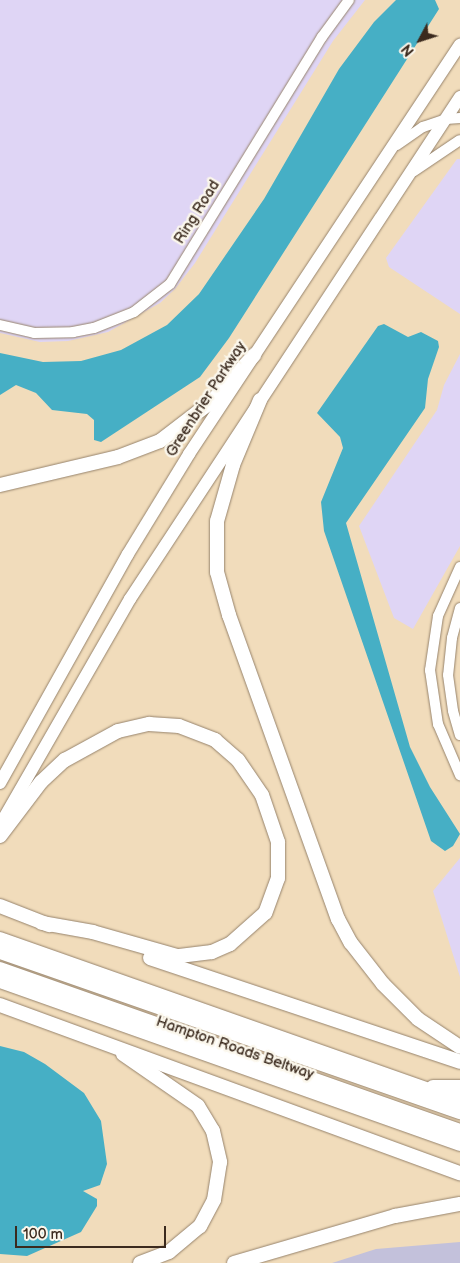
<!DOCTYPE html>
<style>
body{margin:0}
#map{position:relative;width:460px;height:1263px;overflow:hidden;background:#f1dcbb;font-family:"Balsamiq Sans",sans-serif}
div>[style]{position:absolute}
.built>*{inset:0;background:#dfd5f5}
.industrial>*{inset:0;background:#c3c1db}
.water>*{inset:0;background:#46afc5}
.roads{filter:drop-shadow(0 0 1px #96836c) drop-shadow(0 0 1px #96836c)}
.minor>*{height:10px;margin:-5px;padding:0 5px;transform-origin:5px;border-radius:5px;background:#fff}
.major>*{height:12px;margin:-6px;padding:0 6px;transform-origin:6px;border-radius:6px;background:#fff}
.highway>*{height:14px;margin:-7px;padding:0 7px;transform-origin:7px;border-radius:7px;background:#fff}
span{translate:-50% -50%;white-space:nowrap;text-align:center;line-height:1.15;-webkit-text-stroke:5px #fbf7ec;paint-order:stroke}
.street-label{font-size:15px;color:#3b2a1e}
.north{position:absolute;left:395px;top:15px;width:50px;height:50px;-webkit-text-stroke:4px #fbf7ec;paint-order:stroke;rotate:230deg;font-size:14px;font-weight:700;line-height:20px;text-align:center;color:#3b2a1e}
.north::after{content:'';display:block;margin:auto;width:18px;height:22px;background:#3b2a1e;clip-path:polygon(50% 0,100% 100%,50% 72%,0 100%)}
.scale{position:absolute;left:15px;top:1226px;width:151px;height:22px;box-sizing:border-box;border:2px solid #3b2a1e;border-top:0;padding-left:6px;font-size:15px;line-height:18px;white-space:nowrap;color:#3b2a1e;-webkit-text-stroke:4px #fbf7ec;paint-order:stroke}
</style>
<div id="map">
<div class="built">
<i style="clip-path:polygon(0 0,365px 0,333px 41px,195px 263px,175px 289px,160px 303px,108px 332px,68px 341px,40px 342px,0 333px)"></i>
<i style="clip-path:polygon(457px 159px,460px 159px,460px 314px,389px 267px,386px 258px)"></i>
<i style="clip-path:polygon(460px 354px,460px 546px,413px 629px,394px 618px,359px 526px,437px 410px,444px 385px)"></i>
<i style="clip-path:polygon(460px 858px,460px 977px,433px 891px)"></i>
</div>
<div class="industrial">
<i style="clip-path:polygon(460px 1242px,460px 1263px,332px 1263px,376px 1249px)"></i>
</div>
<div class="water">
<i style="clip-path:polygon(396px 0,435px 0,439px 9px,229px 338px,200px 377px,101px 442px,94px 440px,94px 420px,87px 414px,52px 410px,36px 393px,16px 385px,0 395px,0 353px,43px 362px,81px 361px,121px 350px,167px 325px,199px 294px,264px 199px,339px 69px,374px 22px)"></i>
<i style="clip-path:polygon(384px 324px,408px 337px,421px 332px,438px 341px,439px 347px,428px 379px,425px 408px,346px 523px,410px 747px,430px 787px,460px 834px,453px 846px,445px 851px,431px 841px,324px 531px,321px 502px,343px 448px,340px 437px,317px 413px,378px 326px)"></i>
<i style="clip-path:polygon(0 1046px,24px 1052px,45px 1064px,84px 1093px,101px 1121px,107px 1164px,100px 1185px,83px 1191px,97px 1199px,97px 1206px,81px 1232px,27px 1256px,0 1254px)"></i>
</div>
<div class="roads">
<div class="minor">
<i style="left:397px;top:145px;width:32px;rotate:-35deg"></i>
<i style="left:423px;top:127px;width:24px;rotate:-19deg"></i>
<i style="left:446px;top:119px;width:14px;rotate:-4deg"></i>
<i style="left:414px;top:171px;width:55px;rotate:-34deg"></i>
<i style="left:0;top:325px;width:35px;rotate:13deg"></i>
<i style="left:34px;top:333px;width:39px;rotate:-1deg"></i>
<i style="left:73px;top:332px;width:21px;rotate:-11deg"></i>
<i style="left:94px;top:328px;width:43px;rotate:-21.8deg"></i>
<i style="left:134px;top:312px;width:46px;rotate:-37.9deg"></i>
<i style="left:170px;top:284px;width:290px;rotate:-58.4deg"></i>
<i style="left:322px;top:37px;width:46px;rotate:-53.9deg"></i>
<i style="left:460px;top:567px;width:54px;rotate:114.2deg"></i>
<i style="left:438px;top:616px;width:55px;rotate:98.4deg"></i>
<i style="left:430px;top:670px;width:55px;rotate:81.6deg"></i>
<i style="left:438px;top:724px;width:56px;rotate:66.7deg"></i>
<i style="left:460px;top:608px;width:31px;rotate:105deg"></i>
<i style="left:452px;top:638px;width:37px;rotate:96deg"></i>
<i style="left:448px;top:675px;width:36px;rotate:82deg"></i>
<i style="left:453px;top:711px;width:25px;rotate:74deg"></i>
</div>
<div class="major">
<i style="left:0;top:783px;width:262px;rotate:-60.8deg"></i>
<i style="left:128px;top:554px;width:117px;rotate:-58.6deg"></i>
<i style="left:189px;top:454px;width:491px;rotate:-56.5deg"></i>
<i style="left:0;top:825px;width:261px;rotate:-60.1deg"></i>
<i style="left:130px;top:599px;width:601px;rotate:-56.68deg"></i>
</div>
<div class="highway">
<i style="left:260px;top:400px;width:70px;rotate:112.6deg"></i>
<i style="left:233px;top:465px;width:58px;rotate:105.9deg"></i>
<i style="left:217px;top:521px;width:51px;rotate:90deg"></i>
<i style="left:217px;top:572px;width:45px;rotate:74.4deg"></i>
<i style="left:229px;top:615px;width:323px;rotate:70.3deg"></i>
<i style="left:338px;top:919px;width:27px;rotate:62deg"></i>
<i style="left:351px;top:943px;width:52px;rotate:52deg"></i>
<i style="left:383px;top:984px;width:49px;rotate:45deg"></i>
<i style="left:418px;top:1019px;width:50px;rotate:33.7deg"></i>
<i style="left:0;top:485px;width:121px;rotate:-13.3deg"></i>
<i style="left:118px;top:457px;width:45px;rotate:-20.9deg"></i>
<i style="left:160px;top:441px;width:64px;rotate:-37.4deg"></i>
<i style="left:211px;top:402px;width:64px;rotate:-47.5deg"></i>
<i style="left:0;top:836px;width:68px;rotate:-52.8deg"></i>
<i style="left:41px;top:782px;width:33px;rotate:-43deg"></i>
<i style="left:65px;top:760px;width:60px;rotate:-28.7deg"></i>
<i style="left:118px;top:731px;width:32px;rotate:-13deg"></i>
<i style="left:149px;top:724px;width:30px;rotate:4deg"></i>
<i style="left:179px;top:726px;width:39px;rotate:21deg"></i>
<i style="left:215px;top:740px;width:30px;rotate:41deg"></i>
<i style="left:238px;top:760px;width:42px;rotate:55.6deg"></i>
<i style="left:262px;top:795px;width:50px;rotate:71.2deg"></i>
<i style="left:278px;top:842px;width:36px;rotate:90deg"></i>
<i style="left:278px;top:878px;width:37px;rotate:110deg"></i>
<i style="left:265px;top:913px;width:47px;rotate:138.5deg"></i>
<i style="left:230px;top:944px;width:20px;rotate:156deg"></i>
<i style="left:212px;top:952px;width:35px;rotate:173deg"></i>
<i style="left:177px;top:956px;width:87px;rotate:-164.1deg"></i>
<i style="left:93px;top:932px;width:52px;rotate:-170deg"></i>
<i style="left:0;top:906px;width:53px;rotate:21.2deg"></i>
<i style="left:0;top:939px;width:488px;rotate:19.4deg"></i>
<i style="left:0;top:952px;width:487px;rotate:19.2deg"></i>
<i style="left:150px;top:958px;width:327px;rotate:18.5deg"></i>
<i style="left:0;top:969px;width:488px;rotate:19.4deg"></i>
<i style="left:0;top:981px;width:488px;rotate:19.5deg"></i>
<i style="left:0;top:1005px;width:490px;rotate:20.1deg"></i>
<i style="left:123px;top:1054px;width:91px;rotate:34.7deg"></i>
<i style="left:198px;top:1106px;width:29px;rotate:59deg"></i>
<i style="left:213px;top:1131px;width:32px;rotate:77deg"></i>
<i style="left:220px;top:1162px;width:38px;rotate:99deg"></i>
<i style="left:214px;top:1200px;width:30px;rotate:118deg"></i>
<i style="left:200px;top:1226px;width:40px;rotate:140deg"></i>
<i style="left:169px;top:1252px;width:31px;rotate:159deg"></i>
<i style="left:433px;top:1087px;width:27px"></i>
<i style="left:234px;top:1263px;width:168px;rotate:-16.3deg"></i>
<i style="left:395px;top:1216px;width:66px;rotate:-10.5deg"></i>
</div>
</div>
<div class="street-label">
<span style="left:197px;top:212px;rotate:-58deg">Ring Road</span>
<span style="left:206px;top:399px;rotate:-57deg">Greenbrier Parkway</span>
<span style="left:235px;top:1048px;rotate:19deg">Hampton Roads Beltway</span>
</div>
<div class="north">N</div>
<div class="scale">100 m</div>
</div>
